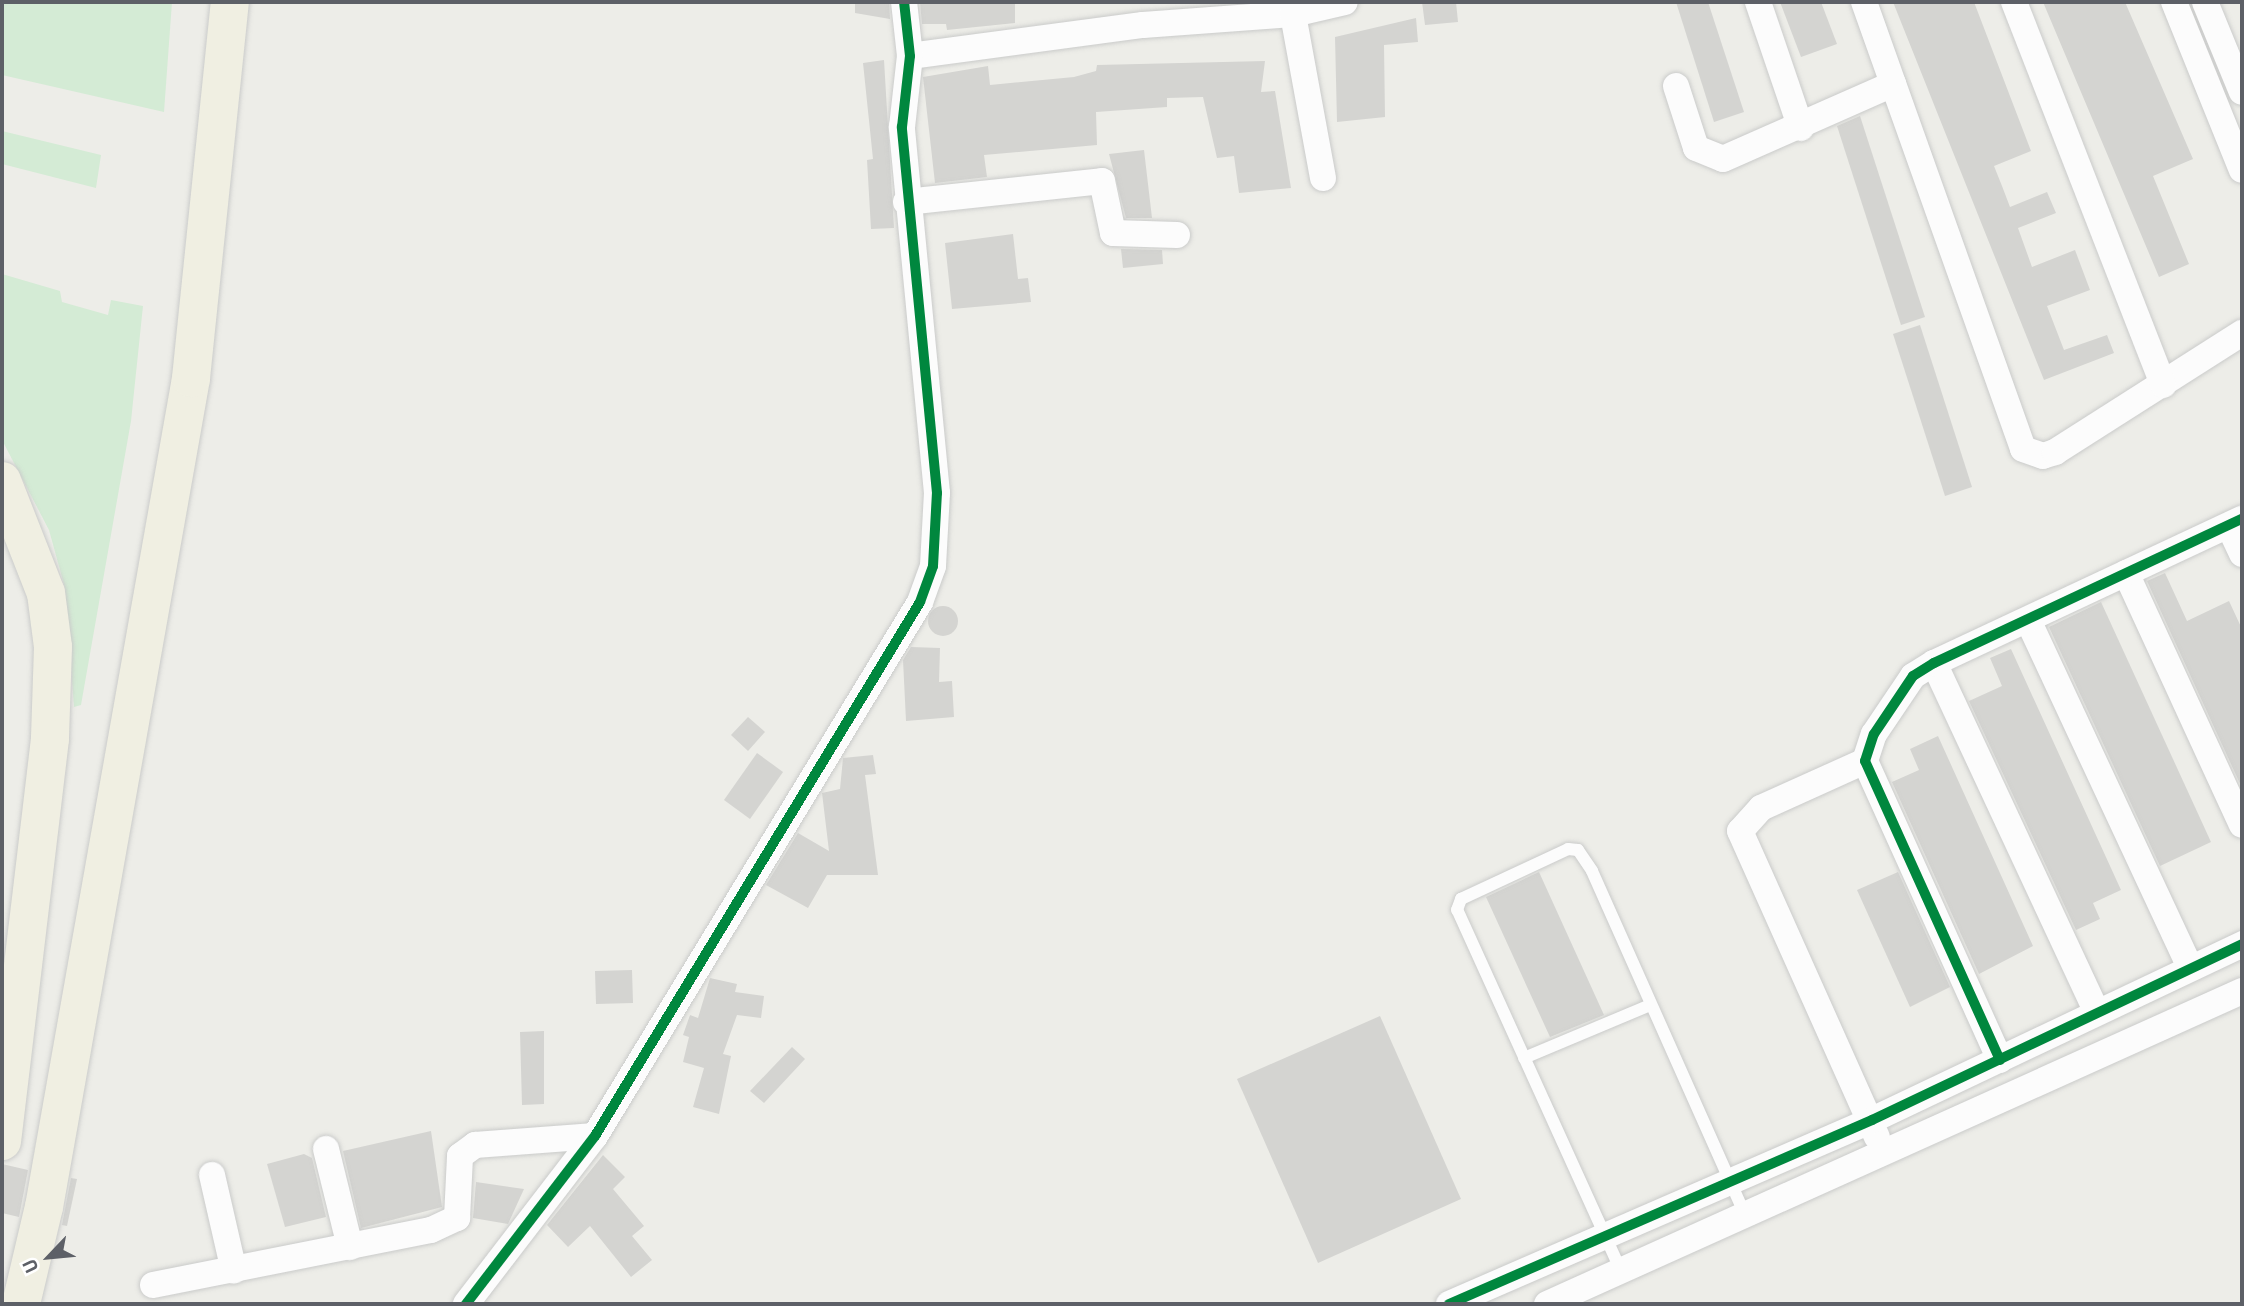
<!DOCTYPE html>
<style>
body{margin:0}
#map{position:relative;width:2244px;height:1306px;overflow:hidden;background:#edede8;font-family:"PT Sans",sans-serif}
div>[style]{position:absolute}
.green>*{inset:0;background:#d4ebd5}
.building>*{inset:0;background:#d4d4d1}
.round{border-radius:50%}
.roads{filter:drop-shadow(0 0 2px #cacbca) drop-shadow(0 0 2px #cacbca)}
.service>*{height:12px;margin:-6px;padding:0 6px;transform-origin:6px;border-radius:6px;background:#fcfcfc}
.minor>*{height:26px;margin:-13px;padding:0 13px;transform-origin:13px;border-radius:13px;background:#fcfcfc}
.motorway>*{height:38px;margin:-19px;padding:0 19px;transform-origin:19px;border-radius:19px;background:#f0efe2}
.cycleway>*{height:10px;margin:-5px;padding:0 5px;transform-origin:5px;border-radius:5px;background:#00873e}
span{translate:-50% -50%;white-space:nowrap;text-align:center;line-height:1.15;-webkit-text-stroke:5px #fff;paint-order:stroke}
.frame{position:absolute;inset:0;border:4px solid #5d6067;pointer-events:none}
.north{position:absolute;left:14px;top:1222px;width:70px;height:70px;-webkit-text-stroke:5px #fff;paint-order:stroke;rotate:244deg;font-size:19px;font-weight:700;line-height:28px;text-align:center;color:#5d6067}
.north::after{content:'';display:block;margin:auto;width:24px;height:32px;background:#5d6067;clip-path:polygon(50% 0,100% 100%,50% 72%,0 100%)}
</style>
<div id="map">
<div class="green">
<i style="clip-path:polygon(2px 2px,172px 2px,164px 112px,2px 75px)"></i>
<i style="clip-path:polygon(2px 131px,101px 155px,96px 188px,2px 164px)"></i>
<i style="clip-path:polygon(2px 274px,60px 291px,62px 302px,108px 315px,111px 300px,143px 306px,131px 421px,81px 705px,74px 707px,65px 588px,49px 530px,2px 440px)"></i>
</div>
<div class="building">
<i style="clip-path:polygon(855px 2px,889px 2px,890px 19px,855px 13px)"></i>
<i style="clip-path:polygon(920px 2px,1015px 2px,1015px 23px,947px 30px,946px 24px,922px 24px)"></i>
<i style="clip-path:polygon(1422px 2px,1456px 2px,1458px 22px,1425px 25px)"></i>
<i style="clip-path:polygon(1676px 2px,1708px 2px,1744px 112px,1714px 122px)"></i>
<i style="clip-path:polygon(1780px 2px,1821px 2px,1837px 44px,1801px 57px)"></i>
<i style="clip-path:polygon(1893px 2px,1974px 2px,2031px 151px,1994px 166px,2002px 186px,2010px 207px,2047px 192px,2056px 213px,2018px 228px,2032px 267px,2075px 250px,2090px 290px,2047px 306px,2064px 350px,2107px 335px,2114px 353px,2044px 380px)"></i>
<i style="clip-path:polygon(2043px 2px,2125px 2px,2193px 159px,2153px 176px,2189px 264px,2159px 277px)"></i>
<i style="clip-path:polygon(1416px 18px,1418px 42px,1384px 45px,1385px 117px,1337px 122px,1335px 37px)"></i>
<i style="clip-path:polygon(884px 60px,894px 228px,871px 229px,867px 160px,873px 159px,863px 63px)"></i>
<i style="clip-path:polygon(1265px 61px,1261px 92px,1275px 91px,1291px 188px,1239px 193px,1234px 156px,1217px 158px,1203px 97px,1167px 98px,1167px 107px,1096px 112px,1097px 145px,984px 155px,987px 177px,935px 183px,923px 77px,988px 66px,990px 85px,1074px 77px,1096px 71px,1097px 65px)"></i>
<i style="clip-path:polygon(1860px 116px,1925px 317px,1901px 325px,1837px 126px)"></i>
<i style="clip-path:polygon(1144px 150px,1152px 218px,1126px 218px,1109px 154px)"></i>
<i style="clip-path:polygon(1013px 234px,1018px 279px,1028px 278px,1031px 302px,952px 309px,945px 243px)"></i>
<i style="clip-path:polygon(1121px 249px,1162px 250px,1163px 264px,1123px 268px)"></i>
<i style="clip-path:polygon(1920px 325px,1972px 487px,1945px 496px,1893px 334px)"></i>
<i style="clip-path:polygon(2165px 573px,2187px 621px,2229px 601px,2242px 629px,2242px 788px,2147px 581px)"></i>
<i style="clip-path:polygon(2101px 602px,2211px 842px,2160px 866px,2049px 627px)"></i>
<i class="round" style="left:928px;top:606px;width:30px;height:30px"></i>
<i style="clip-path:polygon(911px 647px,940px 648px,939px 682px,952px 681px,954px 717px,906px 721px,903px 660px)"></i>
<i style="clip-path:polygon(2011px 649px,2121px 890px,2093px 903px,2100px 919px,2076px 930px,1969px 701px,2002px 686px,1990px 658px)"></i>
<i style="clip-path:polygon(748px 717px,765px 732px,748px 751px,731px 735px)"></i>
<i style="clip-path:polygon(1938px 736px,2033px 946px,1979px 974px,1892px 782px,1919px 770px,1910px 749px)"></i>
<i style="clip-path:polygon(757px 753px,783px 772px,750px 819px,724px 800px)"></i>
<i style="clip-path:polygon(873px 755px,876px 774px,865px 775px,878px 875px,827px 875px,808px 908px,766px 885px,798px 833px,829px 851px,822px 793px,840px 789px,843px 758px)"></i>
<i style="clip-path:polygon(1539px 872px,1604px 1015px,1550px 1037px,1486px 897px)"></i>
<i style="clip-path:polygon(1898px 872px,1950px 987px,1910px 1007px,1857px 890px)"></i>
<i style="clip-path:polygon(632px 970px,633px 1003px,596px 1004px,595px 971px)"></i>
<i style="clip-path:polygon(710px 978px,737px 984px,735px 992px,764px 996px,761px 1018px,737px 1015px,723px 1054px,731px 1056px,719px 1114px,693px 1107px,704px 1068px,683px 1062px,689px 1037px,683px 1035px,690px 1015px,698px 1018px)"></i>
<i style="clip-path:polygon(1380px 1016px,1461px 1199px,1318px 1263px,1237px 1079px)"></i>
<i style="clip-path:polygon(544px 1031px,544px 1104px,522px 1105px,520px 1032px)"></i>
<i style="clip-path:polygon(792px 1047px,805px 1059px,764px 1103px,750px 1091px)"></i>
<i style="clip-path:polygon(431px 1131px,442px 1207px,361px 1228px,343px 1151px)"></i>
<i style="clip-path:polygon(304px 1154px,312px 1158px,326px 1217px,285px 1227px,267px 1164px)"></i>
<i style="clip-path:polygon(603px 1155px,625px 1177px,613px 1189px,644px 1226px,632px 1236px,652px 1260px,631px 1277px,590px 1226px,568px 1247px,547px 1225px)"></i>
<i style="clip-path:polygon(2px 1164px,28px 1170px,19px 1217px,2px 1213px)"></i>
<i style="clip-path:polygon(71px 1178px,77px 1179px,67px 1226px,62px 1225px)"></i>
<i style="clip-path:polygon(476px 1182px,524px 1189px,508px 1224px,473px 1218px)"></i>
</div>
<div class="roads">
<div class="service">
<i style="left:1524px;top:1058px;width:137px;rotate:-22.8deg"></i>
<i style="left:1622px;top:1273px;width:399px;rotate:-114.4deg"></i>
<i style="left:1457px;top:910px;width:12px;rotate:-70deg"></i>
<i style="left:1461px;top:899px;width:118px;rotate:-25deg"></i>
<i style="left:1568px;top:849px;width:10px;rotate:6deg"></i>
<i style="left:1578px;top:850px;width:25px;rotate:56deg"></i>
<i style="left:1592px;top:871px;width:376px;rotate:66deg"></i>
</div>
<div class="minor">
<i style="left:1758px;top:2px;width:133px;rotate:71.2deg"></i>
<i style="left:1864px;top:2px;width:474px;rotate:70.4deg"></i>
<i style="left:2023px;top:449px;width:21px;rotate:19deg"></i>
<i style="left:2043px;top:456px;width:13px;rotate:-18deg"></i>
<i style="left:2055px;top:452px;width:222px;rotate:-32.5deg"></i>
<i style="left:2014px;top:2px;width:411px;rotate:68.7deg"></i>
<i style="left:2174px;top:2px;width:181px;rotate:68deg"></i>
<i style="left:2205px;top:2px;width:97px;rotate:67.7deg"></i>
<i style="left:910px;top:56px;width:235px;rotate:-7.6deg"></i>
<i style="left:1143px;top:25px;width:150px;rotate:-4.2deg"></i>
<i style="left:1293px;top:14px;width:12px;rotate:-90deg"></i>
<i style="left:1676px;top:86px;width:65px;rotate:72.1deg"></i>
<i style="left:1696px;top:148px;width:29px;rotate:22deg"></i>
<i style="left:1723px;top:159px;width:186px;rotate:-23.8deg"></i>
<i style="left:1323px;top:178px;width:167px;rotate:-100.4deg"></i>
<i style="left:1293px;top:14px;width:53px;rotate:-13deg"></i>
<i style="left:906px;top:202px;width:197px;rotate:-6.1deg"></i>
<i style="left:1102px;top:181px;width:53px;rotate:78.1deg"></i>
<i style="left:1113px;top:233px;width:64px;rotate:1.8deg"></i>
<i style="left:2229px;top:526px;width:31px;rotate:65deg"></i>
<i style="left:2126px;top:573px;width:277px;rotate:65.3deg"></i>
<i style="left:2028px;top:620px;width:383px;rotate:65deg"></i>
<i style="left:1934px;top:663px;width:385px;rotate:65deg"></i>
<i style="left:1865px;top:761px;width:114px;rotate:155.7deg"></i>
<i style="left:1761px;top:808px;width:31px;rotate:132deg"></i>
<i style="left:1740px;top:831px;width:335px;rotate:65.9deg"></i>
<i style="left:2000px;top:1060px;width:328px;rotate:-114.3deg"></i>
<i style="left:1865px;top:761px;width:28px;rotate:-72deg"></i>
<i style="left:1874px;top:734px;width:70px;rotate:-56.1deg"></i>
<i style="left:1913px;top:676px;width:25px;rotate:-32deg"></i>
<i style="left:1934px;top:663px;width:340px;rotate:-25.1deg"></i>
<i style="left:326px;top:1149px;width:101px;rotate:76.2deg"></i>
<i style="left:212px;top:1175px;width:98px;rotate:77.1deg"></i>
<i style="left:153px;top:1285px;width:283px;rotate:-11.2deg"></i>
<i style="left:431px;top:1230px;width:29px;rotate:-25deg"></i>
<i style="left:457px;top:1218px;width:62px;rotate:-87.2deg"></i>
<i style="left:460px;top:1156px;width:19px;rotate:-36deg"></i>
<i style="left:475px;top:1145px;width:120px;rotate:-4.3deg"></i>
<i style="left:466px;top:1304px;width:212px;rotate:-52.5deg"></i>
<i style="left:595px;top:1136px;width:625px;rotate:-58.67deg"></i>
<i style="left:920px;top:602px;width:38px;rotate:-70deg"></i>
<i style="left:933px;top:566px;width:73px;rotate:-86.9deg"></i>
<i style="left:937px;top:493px;width:368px;rotate:-95.5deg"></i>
<i style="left:902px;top:127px;width:71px;rotate:-83.6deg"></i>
<i style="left:910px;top:56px;width:54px;rotate:-96.3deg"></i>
<i style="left:1449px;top:1304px;width:461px;rotate:-23.5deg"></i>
<i style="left:1872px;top:1120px;width:410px;rotate:-25.4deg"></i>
<i style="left:1547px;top:1304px;width:762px;rotate:-24.24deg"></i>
</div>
<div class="motorway">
<i style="left:2px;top:481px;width:120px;rotate:68.6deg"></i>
<i style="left:46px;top:593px;width:54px;rotate:82.6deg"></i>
<i style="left:53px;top:647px;width:92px;rotate:91.9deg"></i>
<i style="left:50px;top:739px;width:405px;rotate:96.8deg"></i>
<i style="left:21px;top:1304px;width:100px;rotate:-76.7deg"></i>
<i style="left:44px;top:1207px;width:842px;rotate:-79.94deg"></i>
<i style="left:191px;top:378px;width:378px;rotate:-84.1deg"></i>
</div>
</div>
<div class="cycleway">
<i style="left:2000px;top:1060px;width:328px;rotate:-114.3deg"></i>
<i style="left:1865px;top:761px;width:28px;rotate:-72deg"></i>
<i style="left:1874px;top:734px;width:70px;rotate:-56.1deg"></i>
<i style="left:1913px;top:676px;width:25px;rotate:-32deg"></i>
<i style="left:1934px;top:663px;width:340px;rotate:-25.1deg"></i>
<i style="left:466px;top:1304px;width:212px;rotate:-52.5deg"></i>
<i style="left:595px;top:1136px;width:625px;rotate:-58.67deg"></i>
<i style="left:920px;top:602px;width:38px;rotate:-70deg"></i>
<i style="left:933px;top:566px;width:73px;rotate:-86.9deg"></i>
<i style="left:937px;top:493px;width:368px;rotate:-95.5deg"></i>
<i style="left:902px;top:127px;width:71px;rotate:-83.6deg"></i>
<i style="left:910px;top:56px;width:54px;rotate:-96.3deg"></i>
<i style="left:1449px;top:1304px;width:461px;rotate:-23.5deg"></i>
<i style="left:1872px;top:1120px;width:410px;rotate:-25.4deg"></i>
</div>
<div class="frame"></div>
<div class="north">U</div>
</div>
